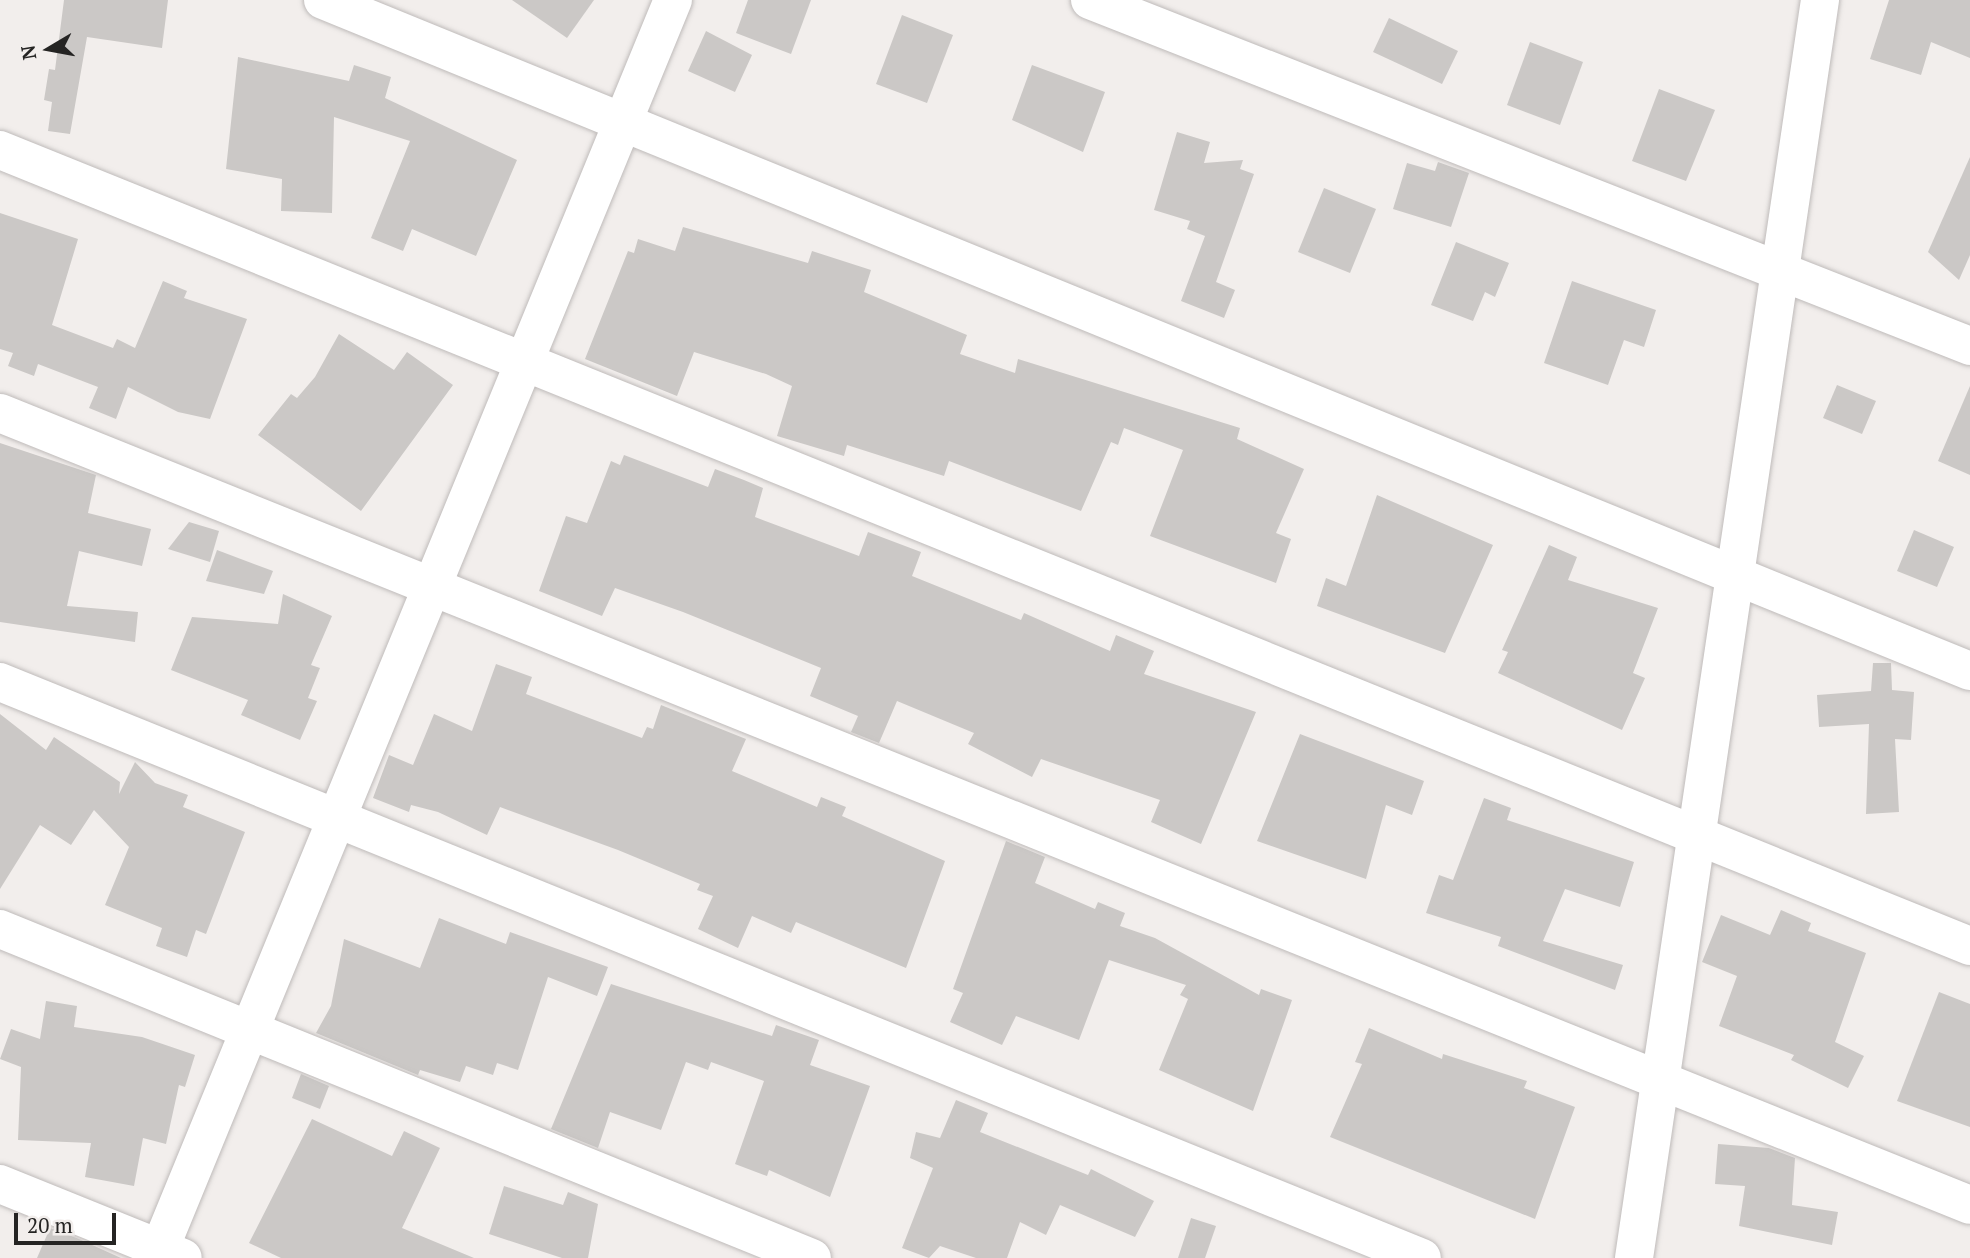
<!DOCTYPE html>
<style>
body{margin:0}
#map{position:relative;width:1970px;height:1258px;overflow:hidden;background:#f2eeec;font-family:"PT Serif",serif}
div>[style]{position:absolute}
.building>*{inset:0;background:#cbc8c6}
.roads{filter:drop-shadow(0 0 2px #bfbbba) drop-shadow(0 0 2px #bfbbba)}
.minor>*{height:38px;margin:-19px;padding:0 19px;transform-origin:19px;border-radius:19px;background:#fff}
span{translate:-50% -50%;white-space:nowrap;text-align:center;line-height:1.15;-webkit-text-stroke:5px #f2eeec;paint-order:stroke}
.north{position:absolute;left:14px;top:14px;width:70px;height:70px;-webkit-text-stroke:5px #f2eeec;paint-order:stroke;rotate:260deg;font-size:19px;font-weight:700;line-height:28px;text-align:center;color:#252423}
.north::after{content:'';display:block;margin:auto;width:24px;height:32px;background:#252423;clip-path:polygon(50% 0,100% 100%,50% 72%,0 100%)}
.scale{position:absolute;left:14px;top:1213px;width:102px;height:32px;box-sizing:border-box;border:4px solid #252423;border-top:0;padding-left:9px;font-size:21px;line-height:24px;white-space:nowrap;color:#252423;-webkit-text-stroke:5px #f2eeec;paint-order:stroke}
</style>
<div id="map">
<div class="building">
<i style="clip-path:polygon(64px 0,168px 0,162px 48px,87px 37px,70px 134px,48px 131px,52px 102px,44px 100px,49px 69px,55px 70px)"></i>
<i style="clip-path:polygon(512px 0,594px 0,567px 38px)"></i>
<i style="clip-path:polygon(748px 0,811px 0,791px 54px,736px 33px)"></i>
<i style="clip-path:polygon(1889px 0,1970px 0,1970px 58px,1931px 42px,1921px 75px,1870px 59px)"></i>
<i style="clip-path:polygon(902px 15px,953px 35px,927px 103px,876px 84px)"></i>
<i style="clip-path:polygon(1389px 18px,1458px 51px,1442px 84px,1373px 52px)"></i>
<i style="clip-path:polygon(706px 31px,752px 55px,735px 92px,688px 71px)"></i>
<i style="clip-path:polygon(1530px 42px,1583px 62px,1560px 125px,1507px 105px)"></i>
<i style="clip-path:polygon(238px 57px,349px 81px,354px 65px,391px 77px,385px 98px,517px 160px,476px 256px,412px 229px,403px 251px,371px 238px,410px 141px,334px 117px,332px 213px,281px 211px,282px 179px,226px 169px)"></i>
<i style="clip-path:polygon(1032px 65px,1105px 92px,1083px 152px,1012px 120px)"></i>
<i style="clip-path:polygon(1659px 89px,1715px 110px,1686px 181px,1632px 161px)"></i>
<i style="clip-path:polygon(1177px 132px,1210px 142px,1204px 163px,1243px 160px,1240px 169px,1254px 174px,1216px 282px,1235px 290px,1224px 318px,1181px 301px,1205px 236px,1187px 229px,1190px 221px,1154px 210px)"></i>
<i style="clip-path:polygon(1970px 157px,1970px 255px,1959px 280px,1928px 252px)"></i>
<i style="clip-path:polygon(1438px 162px,1469px 173px,1451px 227px,1393px 209px,1407px 163px,1435px 171px)"></i>
<i style="clip-path:polygon(1324px 188px,1376px 209px,1350px 273px,1298px 252px)"></i>
<i style="clip-path:polygon(0 213px,78px 239px,52px 325px,113px 348px,117px 339px,135px 348px,163px 281px,187px 291px,184px 298px,247px 319px,210px 419px,178px 412px,128px 387px,116px 419px,89px 408px,98px 387px,38px 364px,34px 376px,8px 366px,13px 353px,0 349px)"></i>
<i style="clip-path:polygon(683px 227px,808px 263px,812px 251px,871px 270px,864px 292px,967px 335px,960px 354px,1015px 373px,1018px 359px,1240px 428px,1237px 439px,1304px 469px,1276px 533px,1291px 539px,1276px 583px,1150px 536px,1183px 450px,1124px 428px,1118px 445px,1111px 442px,1081px 511px,949px 461px,944px 476px,847px 445px,844px 456px,777px 436px,792px 386px,766px 374px,694px 352px,677px 396px,585px 359px,628px 251px,634px 253px,638px 239px,675px 251px)"></i>
<i style="clip-path:polygon(1456px 242px,1509px 263px,1495px 297px,1485px 292px,1473px 321px,1431px 305px)"></i>
<i style="clip-path:polygon(1572px 281px,1656px 310px,1644px 347px,1624px 340px,1608px 385px,1544px 363px)"></i>
<i style="clip-path:polygon(339px 334px,394px 370px,407px 352px,453px 385px,361px 511px,258px 435px,291px 394px,297px 398px,315px 377px)"></i>
<i style="clip-path:polygon(1837px 385px,1876px 401px,1862px 434px,1823px 418px)"></i>
<i style="clip-path:polygon(1970px 386px,1970px 475px,1938px 461px)"></i>
<i style="clip-path:polygon(0 443px,96px 475px,88px 513px,151px 529px,142px 566px,79px 551px,67px 606px,138px 612px,135px 642px,0 622px)"></i>
<i style="clip-path:polygon(624px 455px,708px 487px,715px 469px,744px 480px,763px 488px,755px 517px,859px 556px,868px 532px,921px 552px,912px 576px,1021px 620px,1024px 613px,1110px 651px,1116px 635px,1154px 651px,1144px 674px,1256px 712px,1201px 844px,1151px 822px,1160px 800px,1041px 759px,1032px 777px,968px 744px,974px 733px,897px 701px,879px 743px,851px 732px,858px 716px,810px 696px,821px 668px,683px 612px,615px 588px,602px 616px,539px 591px,566px 516px,587px 523px,611px 461px,620px 465px)"></i>
<i style="clip-path:polygon(1377px 495px,1493px 545px,1445px 653px,1317px 606px,1326px 578px,1346px 586px)"></i>
<i style="clip-path:polygon(189px 522px,219px 531px,210px 562px,168px 549px)"></i>
<i style="clip-path:polygon(1914px 530px,1954px 547px,1937px 587px,1897px 571px)"></i>
<i style="clip-path:polygon(1549px 545px,1577px 557px,1568px 580px,1658px 608px,1633px 673px,1645px 678px,1622px 730px,1498px 673px,1508px 652px,1502px 650px)"></i>
<i style="clip-path:polygon(217px 550px,273px 571px,264px 594px,206px 581px)"></i>
<i style="clip-path:polygon(283px 594px,332px 616px,311px 665px,320px 668px,308px 698px,317px 701px,300px 740px,241px 715px,248px 700px,171px 670px,192px 617px,278px 624px)"></i>
<i style="clip-path:polygon(1873px 663px,1891px 663px,1892px 690px,1914px 692px,1911px 740px,1895px 739px,1899px 812px,1866px 814px,1869px 724px,1819px 727px,1817px 695px,1871px 691px)"></i>
<i style="clip-path:polygon(496px 664px,532px 677px,526px 694px,642px 738px,647px 727px,653px 729px,661px 705px,746px 739px,732px 771px,817px 807px,821px 797px,846px 807px,842px 816px,945px 861px,906px 968px,796px 922px,791px 933px,752px 916px,738px 948px,698px 929px,713px 896px,697px 890px,700px 884px,618px 850px,500px 807px,487px 835px,438px 812px,411px 805px,409px 812px,373px 798px,389px 755px,413px 765px,434px 714px,472px 731px)"></i>
<i style="clip-path:polygon(0 714px,46px 750px,54px 737px,120px 782px,119px 794px,135px 762px,155px 783px,188px 795px,183px 807px,245px 832px,206px 934px,196px 930px,187px 957px,156px 946px,162px 928px,105px 905px,129px 847px,94px 810px,71px 845px,40px 825px,0 889px)"></i>
<i style="clip-path:polygon(1300px 734px,1424px 781px,1412px 815px,1386px 805px,1366px 879px,1257px 841px)"></i>
<i style="clip-path:polygon(1484px 798px,1511px 808px,1507px 820px,1634px 862px,1620px 907px,1565px 889px,1543px 941px,1623px 965px,1615px 990px,1498px 946px,1501px 937px,1426px 913px,1439px 875px,1453px 880px)"></i>
<i style="clip-path:polygon(1006px 841px,1045px 857px,1035px 883px,1095px 909px,1098px 902px,1125px 913px,1120px 926px,1155px 938px,1259px 995px,1261px 989px,1292px 1000px,1253px 1111px,1159px 1070px,1188px 999px,1180px 995px,1186px 985px,1109px 960px,1079px 1040px,1016px 1016px,1002px 1045px,950px 1022px,963px 993px,953px 989px)"></i>
<i style="clip-path:polygon(1781px 910px,1811px 923px,1808px 931px,1866px 953px,1835px 1042px,1864px 1056px,1848px 1088px,1791px 1060px,1794px 1055px,1719px 1026px,1737px 976px,1702px 962px,1721px 915px,1770px 935px)"></i>
<i style="clip-path:polygon(439px 918px,506px 944px,510px 932px,608px 967px,597px 996px,548px 977px,518px 1070px,497px 1063px,493px 1075px,466px 1066px,460px 1082px,420px 1070px,418px 1075px,316px 1033px,331px 1006px,344px 939px,420px 968px)"></i>
<i style="clip-path:polygon(611px 984px,772px 1036px,776px 1025px,819px 1040px,810px 1065px,870px 1086px,830px 1197px,769px 1170px,767px 1176px,735px 1164px,764px 1081px,711px 1062px,708px 1070px,686px 1062px,661px 1130px,610px 1112px,598px 1148px,551px 1129px)"></i>
<i style="clip-path:polygon(1939px 992px,1970px 1004px,1970px 1127px,1897px 1101px)"></i>
<i style="clip-path:polygon(46px 1001px,77px 1006px,74px 1027px,142px 1037px,195px 1055px,185px 1087px,179px 1085px,166px 1144px,143px 1138px,134px 1186px,85px 1177px,91px 1143px,18px 1140px,21px 1067px,0 1059px,11px 1029px,40px 1039px)"></i>
<i style="clip-path:polygon(1369px 1028px,1442px 1059px,1443px 1054px,1527px 1081px,1524px 1088px,1575px 1107px,1535px 1219px,1330px 1137px,1362px 1064px,1355px 1062px)"></i>
<i style="clip-path:polygon(301px 1074px,329px 1086px,320px 1109px,292px 1098px)"></i>
<i style="clip-path:polygon(956px 1100px,988px 1113px,980px 1132px,1088px 1175px,1091px 1169px,1154px 1201px,1135px 1237px,1060px 1205px,1046px 1235px,1020px 1222px,1007px 1258px,976px 1258px,940px 1246px,929px 1258px,902px 1248px,933px 1168px,910px 1158px,916px 1132px,940px 1138px)"></i>
<i style="clip-path:polygon(312px 1119px,392px 1156px,404px 1131px,440px 1148px,402px 1228px,474px 1258px,281px 1258px,249px 1243px)"></i>
<i style="clip-path:polygon(1718px 1144px,1769px 1148px,1795px 1158px,1792px 1205px,1838px 1212px,1832px 1245px,1739px 1226px,1745px 1186px,1715px 1184px)"></i>
<i style="clip-path:polygon(504px 1186px,563px 1205px,568px 1192px,598px 1204px,588px 1258px,562px 1258px,489px 1234px)"></i>
<i style="clip-path:polygon(1191px 1218px,1216px 1226px,1205px 1258px,1178px 1258px)"></i>
<i style="clip-path:polygon(50px 1228px,79px 1239px,121px 1258px,37px 1258px)"></i>
</div>
<div class="roads">
<div class="minor">
<i style="left:323px;top:0;width:1778px;rotate:22.17deg"></i>
<i style="left:1090px;top:0;width:946px;rotate:21.46deg"></i>
<i style="left:0;top:150px;width:2125px;rotate:22deg"></i>
<i style="left:0;top:413px;width:2123px;rotate:21.9deg"></i>
<i style="left:0;top:682px;width:1534px;rotate:22.05deg"></i>
<i style="left:0;top:929px;width:876px;rotate:22.06deg"></i>
<i style="left:0;top:1184px;width:197px;rotate:22deg"></i>
<i style="left:156px;top:1258px;width:1360px;rotate:-67.66deg"></i>
<i style="left:1634px;top:1258px;width:1272px;rotate:-81.59deg"></i>
</div>
</div>
<div class="north">N</div>
<div class="scale">20 m</div>
</div>
